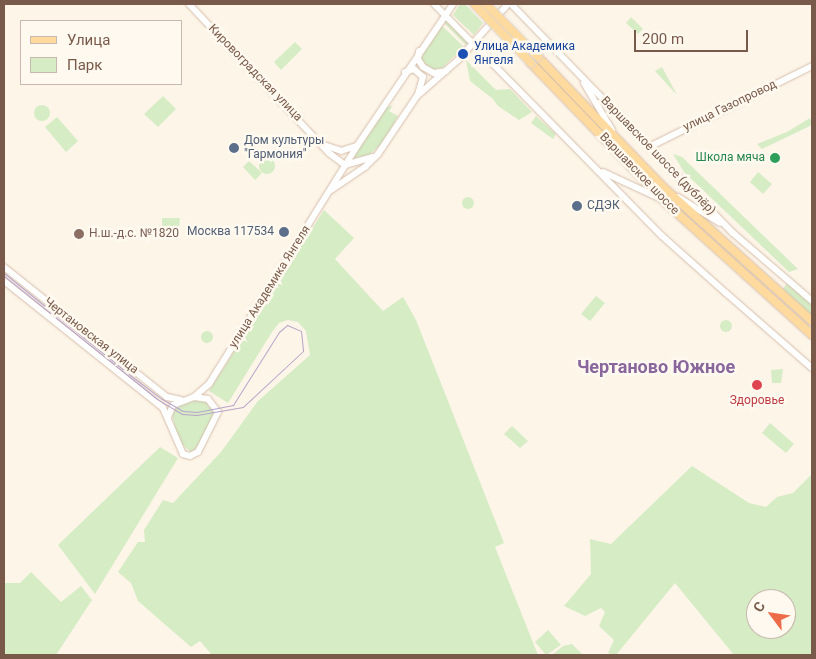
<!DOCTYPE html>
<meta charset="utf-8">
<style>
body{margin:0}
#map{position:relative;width:816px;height:659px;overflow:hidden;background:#fdf5e8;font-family:Roboto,sans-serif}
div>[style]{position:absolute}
.green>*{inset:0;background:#d5ecc5}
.round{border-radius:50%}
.roads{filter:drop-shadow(0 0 1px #d6beac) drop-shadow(0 0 1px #d6beac)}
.secondary>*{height:6px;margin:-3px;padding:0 3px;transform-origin:3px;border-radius:3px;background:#fff}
.primary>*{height:8px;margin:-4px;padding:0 4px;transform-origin:4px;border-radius:4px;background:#feda9e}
.tram>*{height:1px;margin:-0.5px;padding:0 0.5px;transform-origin:0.5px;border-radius:0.5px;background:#b8a4c9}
.bridges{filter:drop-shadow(0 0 1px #dcd4d0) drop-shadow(0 0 1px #dcd4d0)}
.primary-bridge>*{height:8px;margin:-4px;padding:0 4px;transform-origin:4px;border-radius:4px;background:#feda9e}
.dots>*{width:14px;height:14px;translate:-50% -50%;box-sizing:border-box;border:2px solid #fff9ef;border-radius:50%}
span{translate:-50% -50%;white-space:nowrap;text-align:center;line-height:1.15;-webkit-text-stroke:5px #fff9ef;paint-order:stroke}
.transit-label{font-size:12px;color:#164399}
.left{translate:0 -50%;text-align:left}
.street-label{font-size:12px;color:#795a4a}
.service-label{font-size:12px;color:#4e5e75}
.right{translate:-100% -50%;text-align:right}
.leisure-label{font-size:12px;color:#27864d}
.education-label{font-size:12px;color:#785e54}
.health-label{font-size:12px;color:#be3a42}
.district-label{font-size:18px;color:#89669c;font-weight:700}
.frame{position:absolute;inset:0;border:5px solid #795a4a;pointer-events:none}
.legend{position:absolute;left:20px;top:20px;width:162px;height:65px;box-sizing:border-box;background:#fff9ef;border:1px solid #c9b9ad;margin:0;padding:6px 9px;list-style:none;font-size:15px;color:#795a4a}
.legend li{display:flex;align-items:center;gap:10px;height:25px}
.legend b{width:25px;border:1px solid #c9b9ad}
.north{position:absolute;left:746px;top:589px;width:50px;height:50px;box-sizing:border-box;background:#fff9ef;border:1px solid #c9b9ad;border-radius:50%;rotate:301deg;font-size:14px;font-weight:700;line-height:20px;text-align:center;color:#795a4a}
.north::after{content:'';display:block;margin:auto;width:18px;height:22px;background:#ec6b48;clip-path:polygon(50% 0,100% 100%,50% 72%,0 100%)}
.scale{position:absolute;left:634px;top:30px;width:114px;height:22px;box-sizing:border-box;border:2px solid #795a4a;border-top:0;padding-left:6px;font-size:15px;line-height:18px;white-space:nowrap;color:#795a4a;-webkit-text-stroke:4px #fff9ef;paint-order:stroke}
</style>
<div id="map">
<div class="green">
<i style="clip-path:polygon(460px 4px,465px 4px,483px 23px,474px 35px,453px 15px)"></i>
<i style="clip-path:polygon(631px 17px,643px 29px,638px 34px,626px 23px)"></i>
<i style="clip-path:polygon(446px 20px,468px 42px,466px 45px,443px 22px)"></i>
<i style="clip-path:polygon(441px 25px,464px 47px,442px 68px,432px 70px,421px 60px,422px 50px)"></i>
<i style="clip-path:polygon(295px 42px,302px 49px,281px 70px,274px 62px)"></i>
<i style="clip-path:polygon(466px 60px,496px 90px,510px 89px,532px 112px,519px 120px,498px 106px,493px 99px,470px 81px)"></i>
<i style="clip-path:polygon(662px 67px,677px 95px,655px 71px)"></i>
<i style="clip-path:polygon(163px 96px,176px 109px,158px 127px,144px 114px)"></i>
<i style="clip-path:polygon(393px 105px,389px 111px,398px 116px,384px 142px,369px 155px,351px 159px,384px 109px)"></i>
<i class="round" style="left:34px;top:105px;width:16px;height:16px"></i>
<i style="clip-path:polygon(536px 116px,556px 134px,553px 139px,531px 123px)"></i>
<i style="clip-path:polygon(57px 117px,78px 141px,66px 152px,45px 127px)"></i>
<i style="clip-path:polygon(810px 118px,812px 125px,762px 149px,757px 144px,787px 132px)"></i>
<i style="clip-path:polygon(673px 154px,682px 157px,798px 269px,789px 272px,684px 172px)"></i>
<i class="round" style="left:259px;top:158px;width:16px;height:16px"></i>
<i style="clip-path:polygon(249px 161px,262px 173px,255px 180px,243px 167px)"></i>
<i style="clip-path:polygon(758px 172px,772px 184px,763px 194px,750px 182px)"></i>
<i class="round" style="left:462px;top:197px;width:12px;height:12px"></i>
<i style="clip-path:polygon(324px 210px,354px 238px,335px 259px,383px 311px,403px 297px,416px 320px,504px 543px,495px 547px,538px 655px,212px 655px,200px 641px,191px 647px,138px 601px,131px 583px,118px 572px,138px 542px,145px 542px,144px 530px,163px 500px,173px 503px,221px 452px,258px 401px,310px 355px,306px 331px,298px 322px,288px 320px,279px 323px,272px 332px,228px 403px,209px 391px)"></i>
<i style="clip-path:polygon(162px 218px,180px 218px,179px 227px,162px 227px)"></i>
<i style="clip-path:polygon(788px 282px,812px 304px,812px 317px,782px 290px)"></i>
<i style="clip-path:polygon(596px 296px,605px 303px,590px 321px,581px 314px)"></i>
<i class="round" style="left:720px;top:320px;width:12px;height:12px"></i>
<i class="round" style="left:201px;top:331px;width:12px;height:12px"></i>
<i style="clip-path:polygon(783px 369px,781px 383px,772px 383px,771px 370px)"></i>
<i style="clip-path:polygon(196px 400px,206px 402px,216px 415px,200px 445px,191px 452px,179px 442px,172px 415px,177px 406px)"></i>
<i style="clip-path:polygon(770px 423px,794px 444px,786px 453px,762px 433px)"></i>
<i style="clip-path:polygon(512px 426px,528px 441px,520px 448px,504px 434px)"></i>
<i style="clip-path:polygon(160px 447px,178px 458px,95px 594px,58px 545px)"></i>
<i style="clip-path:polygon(evenodd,692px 466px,749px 503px,766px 507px,777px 497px,793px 493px,812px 474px,812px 655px,734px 655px,675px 583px,616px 655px,608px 653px,614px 640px,599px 626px,605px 612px,601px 608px,585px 616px,564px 606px,591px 574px,590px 539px,611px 544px,692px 466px,756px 599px,786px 599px,786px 629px,756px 629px,756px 599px)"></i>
<i style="clip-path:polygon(31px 572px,61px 602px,81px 586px,92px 600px,56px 655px,4px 655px,4px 583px,20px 583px)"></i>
<i style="clip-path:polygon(548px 630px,561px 645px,546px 655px,535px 642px)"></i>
<i style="clip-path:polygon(572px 644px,583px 655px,552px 655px,563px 646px)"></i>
</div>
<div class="roads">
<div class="secondary">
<i style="left:189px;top:4px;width:204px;rotate:46.8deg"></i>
<i style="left:329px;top:153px;width:20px;rotate:37deg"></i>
<i style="left:434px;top:4px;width:325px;rotate:45.5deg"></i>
<i style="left:662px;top:236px;width:89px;rotate:41.8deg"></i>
<i style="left:511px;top:4px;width:319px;rotate:45.9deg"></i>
<i style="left:733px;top:233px;width:104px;rotate:40.7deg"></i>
<i style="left:419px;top:51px;width:8px;rotate:97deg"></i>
<i style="left:418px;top:59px;width:9px;rotate:58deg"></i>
<i style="left:423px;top:67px;width:13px;rotate:29deg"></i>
<i style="left:434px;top:73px;width:12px;rotate:-9deg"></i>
<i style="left:405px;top:72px;width:9px;rotate:-18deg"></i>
<i style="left:414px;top:69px;width:12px;rotate:42deg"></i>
<i style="left:423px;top:77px;width:18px;rotate:106deg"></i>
<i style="left:584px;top:83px;width:55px;rotate:59.2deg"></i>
<i style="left:324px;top:145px;width:18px;rotate:19deg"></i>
<i style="left:341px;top:151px;width:16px;rotate:-18deg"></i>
<i style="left:649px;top:147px;width:182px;rotate:-26.4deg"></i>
<i style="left:345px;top:165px;width:29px;rotate:-16deg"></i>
<i style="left:603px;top:172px;width:62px;rotate:24.9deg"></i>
<i style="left:331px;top:190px;width:41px;rotate:-34.1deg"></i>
<i style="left:365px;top:167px;width:18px;rotate:-45deg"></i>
<i style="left:378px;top:154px;width:70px;rotate:-56.1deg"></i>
<i style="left:417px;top:96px;width:55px;rotate:-41.3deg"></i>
<i style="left:458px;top:60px;width:75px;rotate:-48.2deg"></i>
<i style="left:678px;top:197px;width:49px;rotate:31.8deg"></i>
<i style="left:4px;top:267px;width:208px;rotate:38.6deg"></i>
<i style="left:167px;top:397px;width:14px;rotate:12deg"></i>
<i style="left:4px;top:281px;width:203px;rotate:38.6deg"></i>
<i style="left:163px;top:408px;width:50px;rotate:66.5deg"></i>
<i style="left:183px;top:454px;width:7px;rotate:16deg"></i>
<i style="left:190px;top:456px;width:9px;rotate:-27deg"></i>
<i style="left:198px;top:452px;width:45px;rotate:-63.4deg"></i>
<i style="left:218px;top:412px;width:16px;rotate:-128deg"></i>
<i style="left:208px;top:399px;width:14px;rotate:-172deg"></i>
<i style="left:194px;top:397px;width:22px;rotate:159deg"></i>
<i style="left:173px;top:405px;width:13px;rotate:113deg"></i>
<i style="left:726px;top:293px;width:114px;rotate:41.1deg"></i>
<i style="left:194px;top:397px;width:20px;rotate:-41deg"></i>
<i style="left:209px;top:384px;width:280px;rotate:-58.1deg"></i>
<i style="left:357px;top:146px;width:171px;rotate:-55.9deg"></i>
</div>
<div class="primary">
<i style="left:538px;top:57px;width:180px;rotate:46.1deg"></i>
<i style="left:663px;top:187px;width:200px;rotate:42deg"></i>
<i style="left:531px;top:63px;width:194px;rotate:46deg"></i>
<i style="left:666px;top:203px;width:197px;rotate:42.1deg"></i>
</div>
</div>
<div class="tram">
<i style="left:4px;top:273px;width:162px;rotate:39deg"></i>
<i style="left:130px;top:375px;width:40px;rotate:37deg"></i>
<i style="left:162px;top:399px;width:24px;rotate:30deg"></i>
<i style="left:183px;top:411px;width:14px;rotate:4deg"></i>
<i style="left:197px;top:412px;width:37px;rotate:-11deg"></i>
<i style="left:233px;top:405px;width:86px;rotate:-57.8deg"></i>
<i style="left:279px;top:332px;width:11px;rotate:-41deg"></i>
<i style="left:287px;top:325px;width:15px;rotate:23deg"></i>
<i style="left:301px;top:331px;width:20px;rotate:84deg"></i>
<i style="left:303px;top:351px;width:82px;rotate:137deg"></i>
<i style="left:243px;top:407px;width:47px;rotate:170.1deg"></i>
<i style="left:197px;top:415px;width:15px;rotate:-176deg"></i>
<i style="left:182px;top:414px;width:29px;rotate:-149deg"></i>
<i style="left:157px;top:399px;width:196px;rotate:-141.2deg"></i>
</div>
<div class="bridges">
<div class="primary-bridge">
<i style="left:474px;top:4px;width:82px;rotate:46deg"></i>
<i style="left:486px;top:4px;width:74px;rotate:45.5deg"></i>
</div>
</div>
<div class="dots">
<i style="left:463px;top:54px;background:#1a4fb4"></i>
<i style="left:234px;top:148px;background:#5c6f8a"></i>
<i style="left:775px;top:158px;background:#2e9e5b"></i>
<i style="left:577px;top:206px;background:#5c6f8a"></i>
<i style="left:284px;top:232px;background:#5c6f8a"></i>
<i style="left:79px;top:234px;background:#8d6e63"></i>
<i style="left:757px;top:385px;background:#e0444e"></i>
</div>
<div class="transit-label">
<span class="left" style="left:474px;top:54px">Улица Академика<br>Янгеля</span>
</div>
<div class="street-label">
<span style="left:255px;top:73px;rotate:46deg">Кировоградская улица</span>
<span style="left:730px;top:106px;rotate:-26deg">улица Газопровод</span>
<span style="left:658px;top:156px;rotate:46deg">Варшавское шоссе (дублёр)</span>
<span style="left:639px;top:174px;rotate:46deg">Варшавское шоссе</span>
<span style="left:270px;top:287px;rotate:-58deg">улица Академика Янгеля</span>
<span style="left:91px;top:336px;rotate:38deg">Чертановская улица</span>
</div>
<div class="service-label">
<span class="left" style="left:244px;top:148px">Дом культуры<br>"Гармония"</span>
<span class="left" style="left:587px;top:206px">СДЭК</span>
<span class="right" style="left:274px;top:232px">Москва 117534</span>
</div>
<div class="leisure-label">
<span class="right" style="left:765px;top:158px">Школа мяча</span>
</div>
<div class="education-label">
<span class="left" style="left:89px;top:234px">Н.ш.-д.с. №1820</span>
</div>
<div class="health-label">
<span style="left:757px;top:401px">Здоровье</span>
</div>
<div class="district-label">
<span style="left:656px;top:367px">Чертаново Южное</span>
</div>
<div class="frame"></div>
<ul class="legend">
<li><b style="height:6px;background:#feda9e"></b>Улица</li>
<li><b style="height:14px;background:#d5ecc5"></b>Парк</li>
</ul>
<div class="north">С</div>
<div class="scale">200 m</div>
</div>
